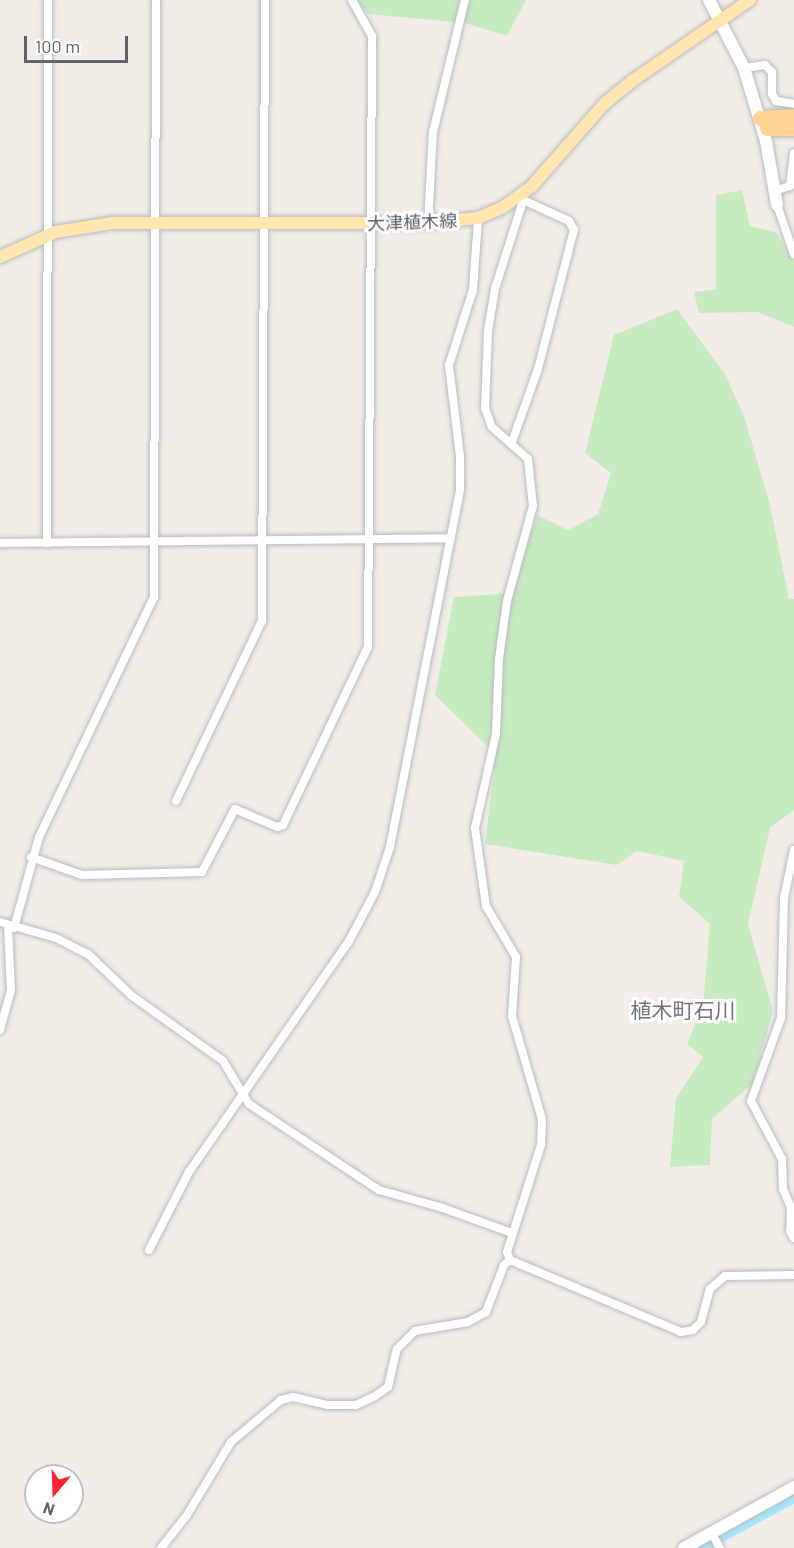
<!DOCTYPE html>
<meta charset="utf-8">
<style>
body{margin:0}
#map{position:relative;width:794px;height:1548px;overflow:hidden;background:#f2eee7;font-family:Barlow,"Noto Sans JP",sans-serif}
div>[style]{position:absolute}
.green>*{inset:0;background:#c7ebc1}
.river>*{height:12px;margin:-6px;padding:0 6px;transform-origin:6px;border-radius:6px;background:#a9e6ff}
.roads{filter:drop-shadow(0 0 2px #b7bbbf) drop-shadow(0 0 2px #b7bbbf)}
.street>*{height:8px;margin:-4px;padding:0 4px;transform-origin:4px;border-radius:4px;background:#fff}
.secondary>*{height:12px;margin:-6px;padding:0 6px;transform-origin:6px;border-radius:6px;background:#fff}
.primary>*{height:12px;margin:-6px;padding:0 6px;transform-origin:6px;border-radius:6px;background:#ffe6ae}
.highway>*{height:15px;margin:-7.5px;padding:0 7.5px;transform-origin:7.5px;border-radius:7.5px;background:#ffd390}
span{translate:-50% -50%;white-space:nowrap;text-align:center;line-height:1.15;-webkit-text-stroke:6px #fff;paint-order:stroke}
.street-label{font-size:18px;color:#5e6469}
.quarter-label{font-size:21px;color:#6f767b}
.north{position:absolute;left:24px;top:1464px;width:60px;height:60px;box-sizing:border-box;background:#fff;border:2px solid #bfc1c3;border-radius:50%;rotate:199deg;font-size:16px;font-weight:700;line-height:24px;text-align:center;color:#5e6469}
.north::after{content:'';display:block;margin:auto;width:21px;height:27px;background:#fb2331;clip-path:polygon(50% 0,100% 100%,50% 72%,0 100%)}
.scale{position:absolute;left:24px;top:36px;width:104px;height:27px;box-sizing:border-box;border:3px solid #5e6469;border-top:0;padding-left:8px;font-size:18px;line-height:21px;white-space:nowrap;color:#5e6469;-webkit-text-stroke:4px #fff;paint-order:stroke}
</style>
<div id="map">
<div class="green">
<i style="clip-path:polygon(357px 0,526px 0,507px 36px,465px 23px,368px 14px)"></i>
<i style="clip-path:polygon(742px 190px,750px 226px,776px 232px,794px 261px,794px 327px,757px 312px,699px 313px,694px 292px,716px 289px,716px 195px)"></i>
<i style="clip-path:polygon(677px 309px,725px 374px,744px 416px,770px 505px,789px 599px,794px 599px,794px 810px,770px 828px,748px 924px,773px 1011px,753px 1083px,712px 1119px,710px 1165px,670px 1167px,676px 1098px,703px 1057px,687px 1044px,703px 1006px,710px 924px,679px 897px,684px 861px,637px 851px,617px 865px,485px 844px,496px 755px,435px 695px,454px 597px,512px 593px,537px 515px,568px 530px,598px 514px,611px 473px,585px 453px,614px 335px)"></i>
</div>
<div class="river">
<i style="left:699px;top:1548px;width:108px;rotate:-28.2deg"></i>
</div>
<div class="roads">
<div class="street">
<i style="left:744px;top:68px;width:21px;rotate:-8deg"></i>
<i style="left:765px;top:65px;width:10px;rotate:45deg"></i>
<i style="left:772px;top:72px;width:22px;rotate:90deg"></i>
<i style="left:772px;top:94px;width:8px;rotate:60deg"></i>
<i style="left:776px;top:101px;width:18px;rotate:9deg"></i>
<i style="left:774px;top:191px;width:17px;rotate:-17deg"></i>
<i style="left:790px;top:186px;width:33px;rotate:-83deg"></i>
<i style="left:523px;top:201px;width:92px;rotate:107.7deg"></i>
<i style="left:495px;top:289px;width:43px;rotate:99.5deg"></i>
<i style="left:488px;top:331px;width:77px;rotate:92.2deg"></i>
<i style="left:485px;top:408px;width:20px;rotate:70deg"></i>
<i style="left:492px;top:427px;width:48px;rotate:41.6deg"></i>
<i style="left:528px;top:459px;width:47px;rotate:83.9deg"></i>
<i style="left:533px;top:506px;width:98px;rotate:105.3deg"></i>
<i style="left:507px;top:601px;width:59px;rotate:97.9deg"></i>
<i style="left:499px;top:659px;width:75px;rotate:92.3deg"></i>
<i style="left:496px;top:734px;width:96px;rotate:102.6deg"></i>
<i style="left:475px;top:828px;width:79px;rotate:82deg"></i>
<i style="left:486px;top:906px;width:59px;rotate:59.5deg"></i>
<i style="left:516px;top:957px;width:59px;rotate:93.9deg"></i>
<i style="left:512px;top:1016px;width:107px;rotate:73.8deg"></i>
<i style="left:542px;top:1119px;width:26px;rotate:92deg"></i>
<i style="left:541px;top:1145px;width:112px;rotate:107.6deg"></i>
<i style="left:507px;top:1252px;width:9px;rotate:69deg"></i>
<i style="left:510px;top:1260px;width:186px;rotate:22.8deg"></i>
<i style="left:681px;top:1332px;width:12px;rotate:-9deg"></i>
<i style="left:693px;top:1330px;width:11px;rotate:-45deg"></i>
<i style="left:701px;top:1322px;width:34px;rotate:-75deg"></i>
<i style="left:710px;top:1289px;width:20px;rotate:-41deg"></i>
<i style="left:725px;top:1276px;width:69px;rotate:-0.8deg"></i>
<i style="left:777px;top:205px;width:52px;rotate:70.9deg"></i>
<i style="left:428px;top:223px;width:91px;rotate:-86.9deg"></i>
<i style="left:433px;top:132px;width:136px;rotate:-76.4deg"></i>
<i style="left:512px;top:442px;width:77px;rotate:-70.4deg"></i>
<i style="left:538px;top:369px;width:144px;rotate:-75.5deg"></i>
<i style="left:574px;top:230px;width:10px;rotate:-119deg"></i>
<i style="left:569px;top:221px;width:55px;rotate:-155.3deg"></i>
<i style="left:0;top:543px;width:451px;rotate:-0.6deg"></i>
<i style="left:47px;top:543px;width:543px;rotate:-89.89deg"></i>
<i style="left:176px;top:801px;width:199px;rotate:-64.5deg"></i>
<i style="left:262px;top:621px;width:621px;rotate:-89.72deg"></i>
<i style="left:794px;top:850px;width:49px;rotate:101.8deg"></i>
<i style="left:784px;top:898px;width:120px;rotate:91.4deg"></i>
<i style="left:781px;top:1018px;width:88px;rotate:109.9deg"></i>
<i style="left:751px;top:1101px;width:66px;rotate:61.9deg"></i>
<i style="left:782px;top:1159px;width:30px;rotate:88deg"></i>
<i style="left:783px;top:1189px;width:21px;rotate:67deg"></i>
<i style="left:791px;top:1208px;width:23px;rotate:92deg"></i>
<i style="left:790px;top:1231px;width:8px;rotate:60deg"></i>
<i style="left:31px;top:857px;width:54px;rotate:19.4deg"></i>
<i style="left:82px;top:875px;width:120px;rotate:-1.4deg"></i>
<i style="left:202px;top:872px;width:71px;rotate:-62.4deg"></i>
<i style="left:235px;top:809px;width:46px;rotate:23.2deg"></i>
<i style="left:277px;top:827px;width:6px;rotate:-18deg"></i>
<i style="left:283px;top:825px;width:197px;rotate:-64.5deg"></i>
<i style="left:368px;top:647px;width:611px;rotate:-89.62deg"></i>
<i style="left:372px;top:36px;width:41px;rotate:-119.1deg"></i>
<i style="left:0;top:922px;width:58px;rotate:15.9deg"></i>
<i style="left:56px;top:938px;width:36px;rotate:27deg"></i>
<i style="left:88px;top:954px;width:61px;rotate:43.7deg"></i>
<i style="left:132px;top:996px;width:112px;rotate:35.5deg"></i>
<i style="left:223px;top:1061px;width:50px;rotate:58.8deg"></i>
<i style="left:249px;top:1104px;width:156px;rotate:33.5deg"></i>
<i style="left:379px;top:1190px;width:66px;rotate:15.7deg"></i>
<i style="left:443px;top:1208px;width:73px;rotate:19.9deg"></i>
<i style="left:14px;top:928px;width:94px;rotate:-74.6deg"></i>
<i style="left:39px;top:837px;width:266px;rotate:-64.4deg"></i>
<i style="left:154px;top:597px;width:597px;rotate:-89.81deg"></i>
<i style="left:0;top:1030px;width:41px;rotate:-74.6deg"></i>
<i style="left:11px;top:990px;width:64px;rotate:-92.7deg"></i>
<i style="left:149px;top:1250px;width:88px;rotate:-62.9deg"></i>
<i style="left:189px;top:1172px;width:281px;rotate:-55.3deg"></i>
<i style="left:349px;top:941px;width:55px;rotate:-62deg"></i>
<i style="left:375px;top:892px;width:47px;rotate:-71.6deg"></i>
<i style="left:390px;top:847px;width:365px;rotate:-78.9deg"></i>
<i style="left:460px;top:489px;width:33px;rotate:-90deg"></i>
<i style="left:460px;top:456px;width:92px;rotate:-96.9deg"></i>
<i style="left:449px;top:365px;width:79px;rotate:-72.3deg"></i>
<i style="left:473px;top:290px;width:72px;rotate:-86deg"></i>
<i style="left:711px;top:1532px;width:18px;rotate:61deg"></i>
<i style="left:161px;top:1548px;width:42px;rotate:-51.8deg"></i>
<i style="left:187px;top:1515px;width:85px;rotate:-58.9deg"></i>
<i style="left:231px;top:1442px;width:65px;rotate:-40deg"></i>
<i style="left:281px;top:1400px;width:12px;rotate:-14deg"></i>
<i style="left:293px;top:1397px;width:36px;rotate:13deg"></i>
<i style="left:328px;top:1405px;width:28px"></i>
<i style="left:356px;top:1405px;width:21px;rotate:-25deg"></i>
<i style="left:375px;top:1396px;width:16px;rotate:-35deg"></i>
<i style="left:388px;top:1387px;width:39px;rotate:-77deg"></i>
<i style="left:397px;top:1349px;width:25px;rotate:-45deg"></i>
<i style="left:415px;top:1331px;width:54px;rotate:-9.6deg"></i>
<i style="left:468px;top:1322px;width:21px;rotate:-29deg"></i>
<i style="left:486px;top:1312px;width:50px;rotate:-69deg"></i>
<i style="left:504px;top:1265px;width:8px;rotate:-40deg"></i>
</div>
<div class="secondary">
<i style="left:709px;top:0;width:76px;rotate:62.8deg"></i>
<i style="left:744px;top:68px;width:76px;rotate:73.2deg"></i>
<i style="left:766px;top:141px;width:65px;rotate:80.2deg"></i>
<i style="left:684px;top:1548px;width:126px;rotate:-29deg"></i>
</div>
<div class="primary">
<i style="left:0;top:257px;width:61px;rotate:-24.1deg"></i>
<i style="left:56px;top:232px;width:57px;rotate:-9.1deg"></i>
<i style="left:112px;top:223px;width:316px"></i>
<i style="left:428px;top:223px;width:50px;rotate:-5.7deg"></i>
<i style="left:478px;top:218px;width:26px;rotate:-23deg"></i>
<i style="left:502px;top:208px;width:37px;rotate:-36deg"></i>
<i style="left:532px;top:186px;width:111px;rotate:-48.7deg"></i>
<i style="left:605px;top:103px;width:35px;rotate:-39deg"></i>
<i style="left:632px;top:81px;width:143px;rotate:-34.5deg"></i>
</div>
<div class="highway">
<i style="left:760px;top:118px;width:34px;rotate:-3deg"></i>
<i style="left:767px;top:128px;width:27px"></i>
</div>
</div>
<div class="street-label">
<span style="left:412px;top:222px;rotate:-2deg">大津植木線</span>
</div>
<div class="quarter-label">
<span style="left:683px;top:1010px">植木町石川</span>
</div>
<div class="north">N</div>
<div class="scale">100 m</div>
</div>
